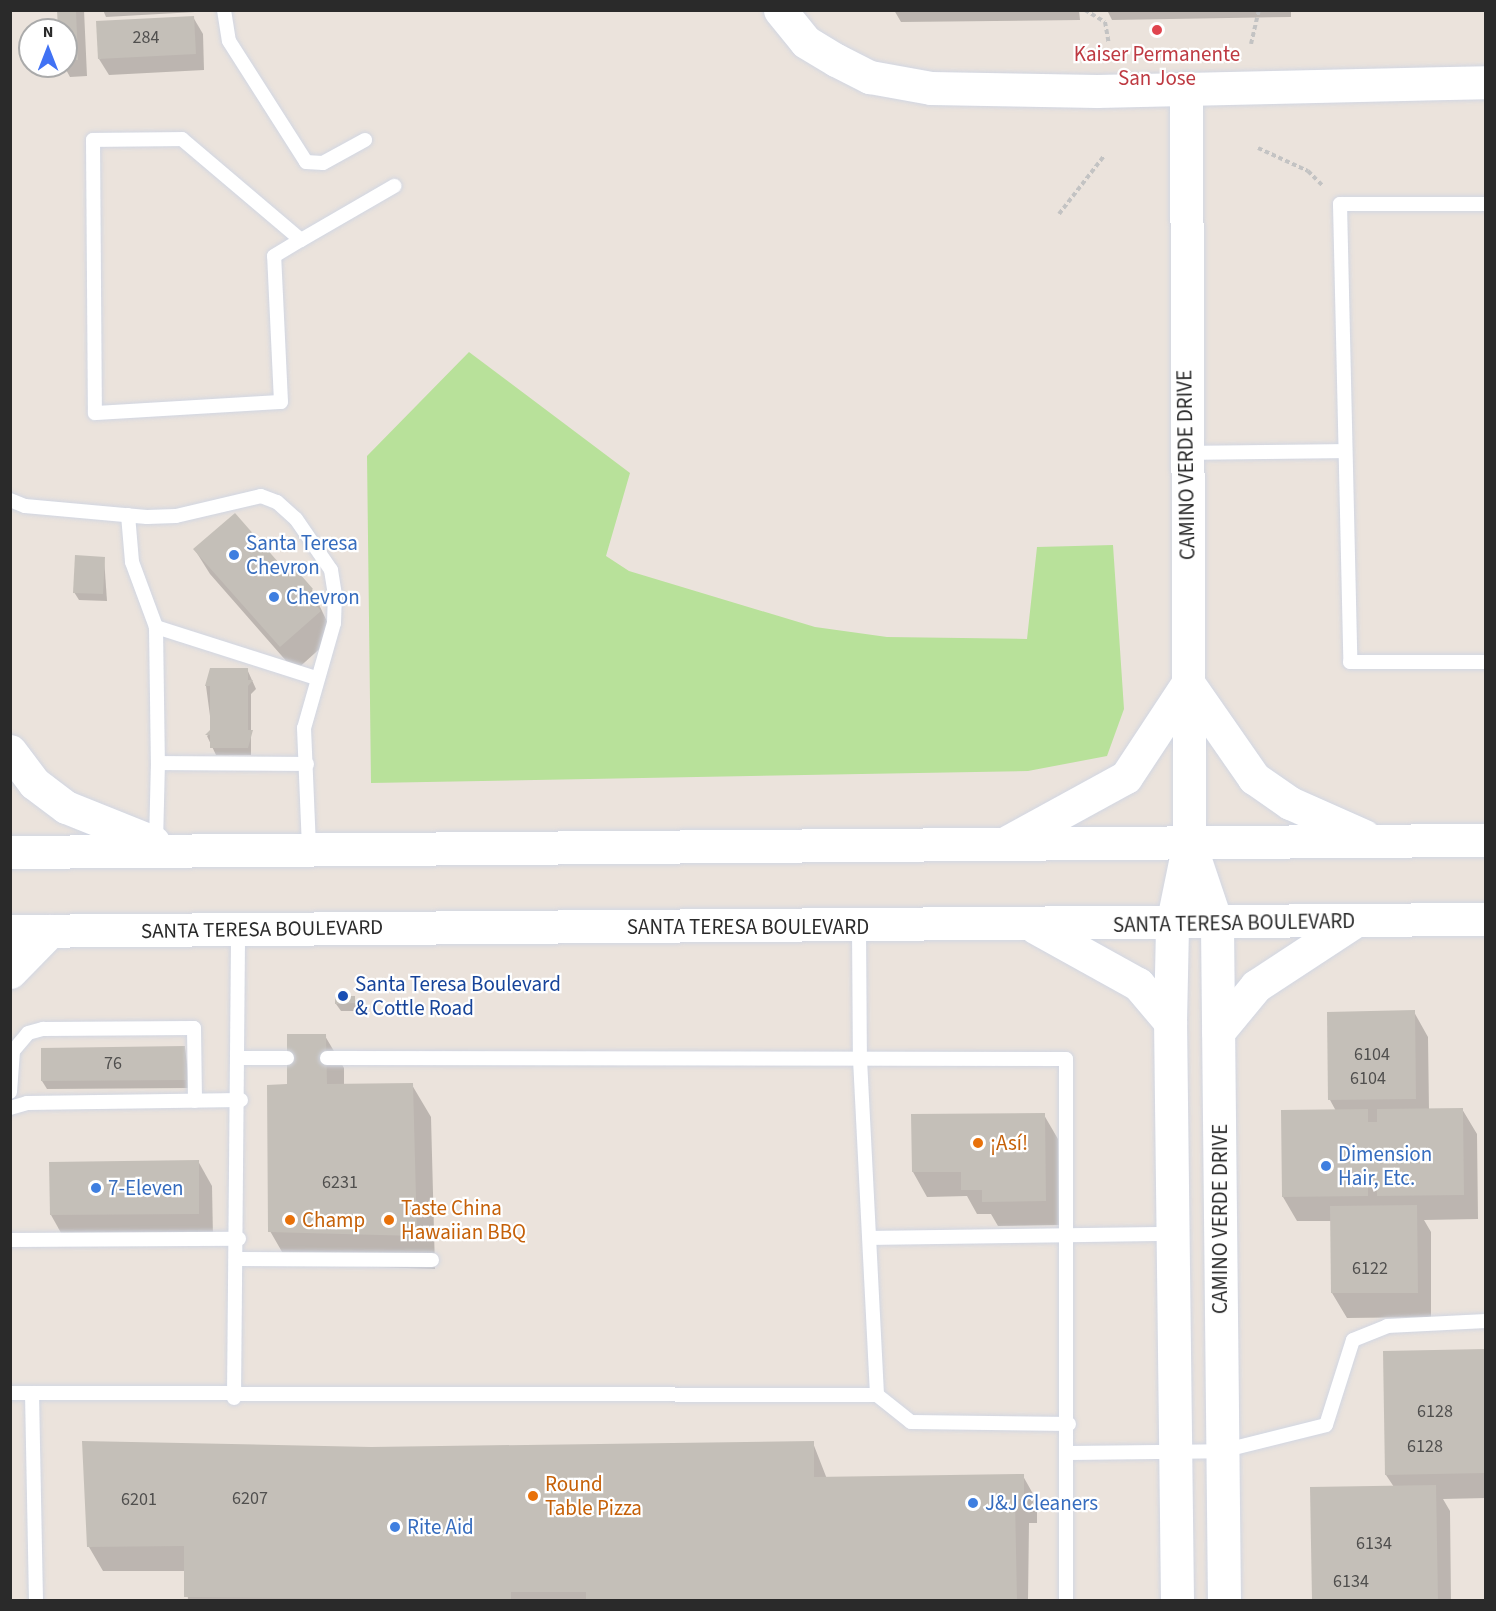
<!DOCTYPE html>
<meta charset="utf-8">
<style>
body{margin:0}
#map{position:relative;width:1496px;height:1611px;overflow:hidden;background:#ebe3dc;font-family:"Source Sans 3",sans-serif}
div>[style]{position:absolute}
.green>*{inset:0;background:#b8e19a}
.shadow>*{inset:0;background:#0003}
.building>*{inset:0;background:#c4bfb8}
.path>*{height:4px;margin-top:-2px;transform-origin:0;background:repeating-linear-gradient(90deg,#c3c3c3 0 4.5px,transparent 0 7.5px)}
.roads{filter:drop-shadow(0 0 2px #d1d6e2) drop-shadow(0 0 2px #d1d6e2)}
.service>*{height:14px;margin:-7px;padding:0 7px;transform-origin:7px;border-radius:7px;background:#fff}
.tertiary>*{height:33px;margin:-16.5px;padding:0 16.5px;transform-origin:16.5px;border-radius:16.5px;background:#fff}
.secondary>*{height:33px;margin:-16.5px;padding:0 16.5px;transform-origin:16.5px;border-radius:16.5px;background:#fff}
.dots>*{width:16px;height:16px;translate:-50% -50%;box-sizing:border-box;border:3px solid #fff;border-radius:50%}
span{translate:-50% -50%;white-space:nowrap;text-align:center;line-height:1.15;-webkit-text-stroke:4.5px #fff;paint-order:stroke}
.number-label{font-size:18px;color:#504f4e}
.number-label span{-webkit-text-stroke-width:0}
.health-label{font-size:21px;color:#be3a42}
.street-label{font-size:21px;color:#2a2a2a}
.shop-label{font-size:21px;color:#366cbe}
.left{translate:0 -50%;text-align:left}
.transit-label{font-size:21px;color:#164399}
.food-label{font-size:21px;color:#c56008}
.frame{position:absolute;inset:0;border:12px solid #2a2a2a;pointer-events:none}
.north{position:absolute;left:18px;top:18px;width:60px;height:60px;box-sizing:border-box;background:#fff;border:2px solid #aaa;border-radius:50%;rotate:0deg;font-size:16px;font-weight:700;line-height:24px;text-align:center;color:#2a2a2a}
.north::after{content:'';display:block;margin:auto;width:21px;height:27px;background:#4172f4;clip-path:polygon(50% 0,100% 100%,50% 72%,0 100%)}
</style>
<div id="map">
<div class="green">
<i style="clip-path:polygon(469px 352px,630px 473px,606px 556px,629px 571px,815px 627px,887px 637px,1027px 639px,1037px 547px,1113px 545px,1124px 709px,1107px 756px,1028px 771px,371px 783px,367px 456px)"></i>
</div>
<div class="shadow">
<i style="clip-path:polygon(58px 10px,84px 10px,87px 76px,70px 77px,64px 66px,66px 30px,59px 30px)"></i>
<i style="clip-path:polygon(103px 10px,194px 10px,195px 12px,106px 17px)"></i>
<i style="clip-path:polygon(894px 10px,1079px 10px,1080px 20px,901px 22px)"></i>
<i style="clip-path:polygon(1107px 10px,1291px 10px,1291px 17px,1112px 20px)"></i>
<i style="clip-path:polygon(193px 17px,203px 34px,204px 70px,109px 75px,99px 59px)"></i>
<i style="clip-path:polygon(195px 550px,286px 573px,292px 568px,312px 590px,334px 636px,295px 671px,210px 574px)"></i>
<i style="clip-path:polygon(104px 558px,107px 601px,79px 600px,74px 592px)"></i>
<i style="clip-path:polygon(247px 669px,256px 689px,251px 694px,251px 755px,216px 755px,207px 736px,212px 731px,206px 686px)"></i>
<i style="clip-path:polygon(354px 998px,358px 1011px,341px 1011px,336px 1004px)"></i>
<i style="clip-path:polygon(1414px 1012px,1428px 1037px,1429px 1110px,1462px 1109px,1477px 1134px,1478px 1219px,1424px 1220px,1431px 1232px,1431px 1317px,1347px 1318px,1332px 1293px,1331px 1221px,1297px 1221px,1283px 1197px,1336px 1111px,1330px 1100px)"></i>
<i style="clip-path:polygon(325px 1036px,344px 1068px,344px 1085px,412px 1085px,431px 1117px,435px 1269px,289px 1264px,270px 1231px,289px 1086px)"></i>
<i style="clip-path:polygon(185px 1048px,190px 1088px,47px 1089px,42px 1081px)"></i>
<i style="clip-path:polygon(1044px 1115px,1058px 1139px,1059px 1225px,998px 1226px,991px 1214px,977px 1214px,967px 1196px,927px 1197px,913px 1172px)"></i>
<i style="clip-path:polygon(198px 1161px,212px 1186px,213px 1238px,65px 1240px,51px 1215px)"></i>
<i style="clip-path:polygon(1486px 1351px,1486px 1498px,1443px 1499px,1450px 1511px,1451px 1600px,1314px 1600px,1312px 1488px,1394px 1487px,1386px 1475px)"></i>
<i style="clip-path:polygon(813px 1443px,827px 1479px,1023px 1476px,1037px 1501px,1037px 1523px,1029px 1523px,1028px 1600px,188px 1600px,186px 1571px,103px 1571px,89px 1547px,433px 1448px)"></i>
</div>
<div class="building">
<i style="clip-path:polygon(57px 10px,76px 10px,78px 60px,66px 60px,66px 30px,58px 30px)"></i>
<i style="clip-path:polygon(194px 16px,196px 54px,98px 59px,96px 21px)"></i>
<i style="clip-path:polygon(235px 513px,286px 571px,293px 566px,313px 589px,307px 594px,321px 611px,280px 647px,193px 549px)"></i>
<i style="clip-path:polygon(75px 555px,105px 557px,103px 594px,73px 593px)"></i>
<i style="clip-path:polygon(210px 668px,248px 668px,248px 680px,253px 680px,248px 686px,248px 730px,253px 730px,248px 748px,210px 748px,210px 735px,205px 735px,210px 730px,210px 686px,205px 686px)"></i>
<i style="clip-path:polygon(335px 996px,355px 996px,355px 1003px,335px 1004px)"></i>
<i style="clip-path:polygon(1415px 1010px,1416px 1099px,1328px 1100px,1327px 1012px)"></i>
<i style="clip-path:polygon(287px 1034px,326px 1034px,327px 1084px,413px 1083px,417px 1236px,268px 1232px,267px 1085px,287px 1084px)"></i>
<i style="clip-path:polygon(185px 1046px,186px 1080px,41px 1081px,41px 1048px)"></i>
<i style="clip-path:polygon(1463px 1108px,1464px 1195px,1377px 1196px,1377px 1183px,1368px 1183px,1368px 1196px,1282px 1197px,1281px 1110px,1368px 1109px,1368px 1122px,1377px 1122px,1377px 1109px)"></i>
<i style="clip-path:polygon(1045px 1113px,1046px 1201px,982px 1202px,982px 1190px,961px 1190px,961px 1172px,912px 1172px,911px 1114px)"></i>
<i style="clip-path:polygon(199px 1160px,199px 1214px,50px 1215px,49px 1162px)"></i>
<i style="clip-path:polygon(1417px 1205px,1418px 1293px,1331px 1293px,1330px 1206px)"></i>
<i style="clip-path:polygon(1486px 1349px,1486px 1473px,1385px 1475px,1383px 1351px)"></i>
<i style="clip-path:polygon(82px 1441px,371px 1447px,814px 1441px,814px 1477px,1024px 1474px,1024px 1499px,1015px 1499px,1017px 1600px,586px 1600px,586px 1592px,511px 1592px,511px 1600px,184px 1597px,184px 1546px,87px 1547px)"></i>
<i style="clip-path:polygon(1436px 1485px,1438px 1600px,1312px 1600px,1310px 1487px)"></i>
</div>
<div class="path">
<i style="left:1085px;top:10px;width:23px;rotate:31deg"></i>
<i style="left:1105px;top:22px;width:22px;rotate:80deg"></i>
<i style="left:1251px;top:44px;width:35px;rotate:-77deg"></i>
<i style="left:1258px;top:148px;width:55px;rotate:24.7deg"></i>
<i style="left:1308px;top:171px;width:21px;rotate:45deg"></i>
<i style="left:1059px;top:214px;width:73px;rotate:-52.2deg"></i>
</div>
<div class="roads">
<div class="service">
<i style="left:224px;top:10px;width:31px;rotate:81deg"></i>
<i style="left:229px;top:41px;width:143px;rotate:57.5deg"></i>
<i style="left:306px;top:162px;width:17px;rotate:3deg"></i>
<i style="left:323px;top:163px;width:48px;rotate:-28.7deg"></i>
<i style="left:1486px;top:204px;width:146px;rotate:180deg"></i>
<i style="left:1340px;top:204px;width:458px;rotate:88.7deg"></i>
<i style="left:1350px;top:662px;width:136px"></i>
<i style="left:301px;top:240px;width:156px;rotate:-139.7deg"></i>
<i style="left:182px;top:139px;width:89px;rotate:179.4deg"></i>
<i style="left:93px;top:140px;width:273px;rotate:89.6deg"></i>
<i style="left:95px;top:413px;width:186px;rotate:-3.4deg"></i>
<i style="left:281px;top:402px;width:146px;rotate:-92.7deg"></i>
<i style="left:274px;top:256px;width:31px;rotate:-31deg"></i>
<i style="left:301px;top:240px;width:108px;rotate:-30.1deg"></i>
<i style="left:1187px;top:453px;width:157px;rotate:-0.7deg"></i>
<i style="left:10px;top:500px;width:16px;rotate:22deg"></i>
<i style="left:25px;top:506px;width:122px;rotate:5.2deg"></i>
<i style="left:147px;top:517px;width:29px;rotate:-2deg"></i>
<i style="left:176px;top:516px;width:87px;rotate:-13.2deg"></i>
<i style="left:261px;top:496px;width:17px;rotate:21deg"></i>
<i style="left:277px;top:502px;width:25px;rotate:42deg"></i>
<i style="left:296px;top:519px;width:62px;rotate:55.5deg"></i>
<i style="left:331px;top:570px;width:24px;rotate:81deg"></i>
<i style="left:335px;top:594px;width:29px;rotate:92deg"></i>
<i style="left:334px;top:623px;width:109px;rotate:105.9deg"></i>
<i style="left:304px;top:728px;width:121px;rotate:87.6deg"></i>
<i style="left:128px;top:515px;width:47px;rotate:85.1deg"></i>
<i style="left:132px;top:562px;width:69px;rotate:69.7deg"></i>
<i style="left:156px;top:627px;width:136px;rotate:89.2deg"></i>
<i style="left:156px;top:627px;width:168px;rotate:17.7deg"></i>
<i style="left:156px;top:843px;width:80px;rotate:-88.6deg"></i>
<i style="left:158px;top:763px;width:149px;rotate:0.4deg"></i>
<i style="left:859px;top:927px;width:132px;rotate:89.6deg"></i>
<i style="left:860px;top:1059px;width:336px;rotate:87.1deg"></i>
<i style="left:240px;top:1058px;width:47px"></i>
<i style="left:327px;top:1058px;width:739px;rotate:0.08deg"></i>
<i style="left:1066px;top:1059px;width:541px;rotate:90deg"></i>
<i style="left:10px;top:1092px;width:41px;rotate:-85.8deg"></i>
<i style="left:13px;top:1051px;width:23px;rotate:-50deg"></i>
<i style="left:28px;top:1033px;width:16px;rotate:-15deg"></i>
<i style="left:43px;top:1029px;width:151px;rotate:-0.4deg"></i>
<i style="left:194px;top:1028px;width:73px;rotate:89.2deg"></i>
<i style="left:10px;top:1108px;width:18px;rotate:-16deg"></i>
<i style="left:27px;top:1103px;width:214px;rotate:-0.8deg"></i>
<i style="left:873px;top:1238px;width:296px;rotate:-0.8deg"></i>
<i style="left:10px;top:1240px;width:229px;rotate:-0.3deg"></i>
<i style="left:238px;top:1259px;width:194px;rotate:0.3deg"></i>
<i style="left:10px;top:1393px;width:867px;rotate:0.13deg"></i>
<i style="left:877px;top:1395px;width:43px;rotate:38.5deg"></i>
<i style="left:911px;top:1422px;width:158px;rotate:0.7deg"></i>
<i style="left:32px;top:1393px;width:207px;rotate:88.9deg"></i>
<i style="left:234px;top:1398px;width:469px;rotate:-89.5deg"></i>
<i style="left:1069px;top:1453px;width:153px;rotate:-0.7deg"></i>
<i style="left:1222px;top:1451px;width:107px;rotate:-14deg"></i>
<i style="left:1326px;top:1425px;width:89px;rotate:-72.4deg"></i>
<i style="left:1353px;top:1340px;width:37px;rotate:-22deg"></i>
<i style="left:1387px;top:1326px;width:99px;rotate:-2.9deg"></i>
</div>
<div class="tertiary">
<i style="left:780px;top:10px;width:41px;rotate:50.9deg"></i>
<i style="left:806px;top:42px;width:35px;rotate:31deg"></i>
<i style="left:836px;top:60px;width:38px;rotate:27deg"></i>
<i style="left:870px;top:77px;width:62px;rotate:10.2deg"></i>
<i style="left:931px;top:88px;width:166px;rotate:1deg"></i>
<i style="left:1097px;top:91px;width:389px;rotate:-1.3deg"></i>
<i style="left:1189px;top:842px;width:88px;rotate:71.4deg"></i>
<i style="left:1217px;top:925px;width:675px;rotate:89.41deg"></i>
<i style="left:1177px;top:1600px;width:578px;rotate:-90.69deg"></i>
<i style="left:1170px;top:1022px;width:97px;rotate:-88.8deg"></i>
<i style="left:1172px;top:925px;width:85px;rotate:-78.4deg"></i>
<i style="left:1189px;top:842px;width:754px;rotate:-90.23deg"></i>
</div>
<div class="secondary">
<i style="left:10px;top:751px;width:40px;rotate:53deg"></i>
<i style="left:34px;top:783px;width:40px;rotate:37deg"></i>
<i style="left:66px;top:807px;width:94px;rotate:21.9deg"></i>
<i style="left:1009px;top:841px;width:133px;rotate:-28.7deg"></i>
<i style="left:1126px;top:777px;width:113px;rotate:-56.6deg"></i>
<i style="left:1188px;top:683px;width:116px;rotate:55.2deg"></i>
<i style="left:1254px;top:778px;width:44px;rotate:34.8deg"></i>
<i style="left:1290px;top:803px;width:81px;rotate:24deg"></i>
<i style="left:10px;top:852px;width:1476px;rotate:-0.47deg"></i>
<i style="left:1035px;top:927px;width:118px;rotate:29deg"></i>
<i style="left:1138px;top:984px;width:50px;rotate:49.9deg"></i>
<i style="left:10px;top:931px;width:1476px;rotate:-0.47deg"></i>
<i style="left:10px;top:972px;width:57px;rotate:-45.7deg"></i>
<i style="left:1218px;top:1032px;width:60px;rotate:-50.4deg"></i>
<i style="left:1256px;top:986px;width:118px;rotate:-33.3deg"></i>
</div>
</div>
<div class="dots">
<i style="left:1157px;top:30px;background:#e0444e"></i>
<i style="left:234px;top:555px;background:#3f7fe0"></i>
<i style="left:274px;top:597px;background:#3f7fe0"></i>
<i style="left:343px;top:996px;background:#1a4fb4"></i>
<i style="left:978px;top:1143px;background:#e8710a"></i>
<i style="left:1326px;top:1166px;background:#3f7fe0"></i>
<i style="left:96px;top:1188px;background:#3f7fe0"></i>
<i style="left:290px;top:1220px;background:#e8710a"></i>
<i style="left:389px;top:1220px;background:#e8710a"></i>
<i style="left:533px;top:1496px;background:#e8710a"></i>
<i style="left:973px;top:1503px;background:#3f7fe0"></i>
<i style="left:395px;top:1527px;background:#3f7fe0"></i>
</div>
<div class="number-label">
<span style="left:146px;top:38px">284</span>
<span style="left:1372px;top:1055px">6104</span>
<span style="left:113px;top:1064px">76</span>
<span style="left:1368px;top:1079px">6104</span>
<span style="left:340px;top:1183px">6231</span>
<span style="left:1370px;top:1269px">6122</span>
<span style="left:1435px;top:1412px">6128</span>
<span style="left:1425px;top:1447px">6128</span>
<span style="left:250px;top:1499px">6207</span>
<span style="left:139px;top:1500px">6201</span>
<span style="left:1374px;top:1544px">6134</span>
<span style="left:1351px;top:1582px">6134</span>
</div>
<div class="health-label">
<span style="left:1157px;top:66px">Kaiser Permanente<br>San Jose</span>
</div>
<div class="street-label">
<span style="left:1186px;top:465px;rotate:-91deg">CAMINO VERDE DRIVE</span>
<span style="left:1234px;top:923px;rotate:-1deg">SANTA TERESA BOULEVARD</span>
<span style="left:748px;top:927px">SANTA TERESA BOULEVARD</span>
<span style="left:262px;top:929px;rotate:-1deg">SANTA TERESA BOULEVARD</span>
<span style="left:1220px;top:1219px;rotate:-90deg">CAMINO VERDE DRIVE</span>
</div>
<div class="shop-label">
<span class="left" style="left:246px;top:555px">Santa Teresa<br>Chevron</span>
<span class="left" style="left:286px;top:597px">Chevron</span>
<span class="left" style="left:1338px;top:1166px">Dimension<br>Hair, Etc.</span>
<span class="left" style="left:108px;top:1188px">7-Eleven</span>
<span class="left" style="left:985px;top:1503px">J&amp;J Cleaners</span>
<span class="left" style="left:407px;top:1527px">Rite Aid</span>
</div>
<div class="transit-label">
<span class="left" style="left:355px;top:996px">Santa Teresa Boulevard<br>&amp; Cottle Road</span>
</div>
<div class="food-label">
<span class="left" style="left:990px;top:1143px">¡Así!</span>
<span class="left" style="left:401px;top:1220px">Taste China<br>Hawaiian BBQ</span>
<span class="left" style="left:302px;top:1220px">Champ</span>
<span class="left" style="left:545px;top:1496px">Round<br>Table Pizza</span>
</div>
<div class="frame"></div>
<div class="north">N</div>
</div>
